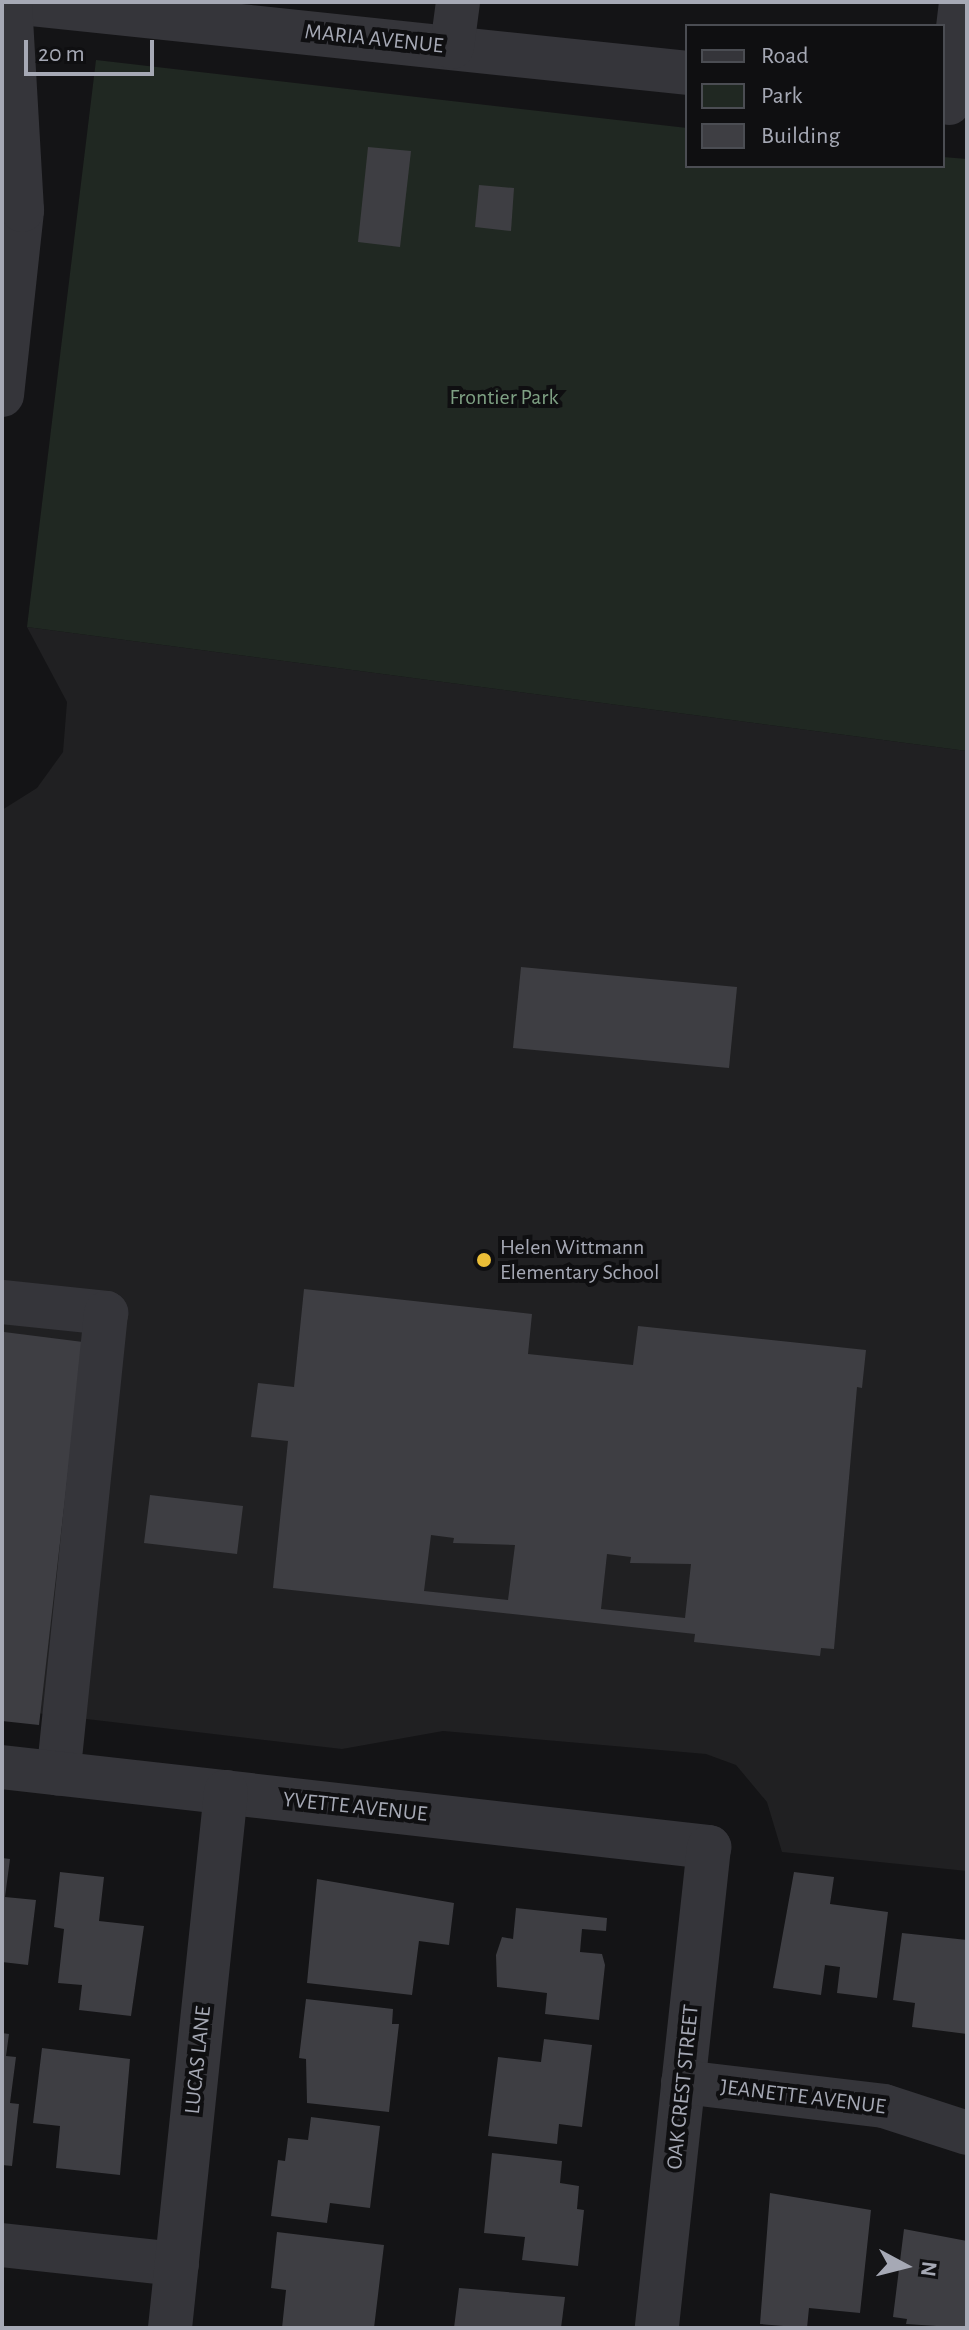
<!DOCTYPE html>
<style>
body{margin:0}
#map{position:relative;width:969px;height:2330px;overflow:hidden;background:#141416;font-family:"Alegreya Sans",sans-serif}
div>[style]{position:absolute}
.built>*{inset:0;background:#202022}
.green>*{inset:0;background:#202822}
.building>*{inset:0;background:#3e3e43}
.minor>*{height:44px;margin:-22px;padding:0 22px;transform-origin:22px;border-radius:22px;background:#35353a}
.dots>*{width:22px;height:22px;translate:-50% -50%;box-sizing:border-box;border:4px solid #0f0f11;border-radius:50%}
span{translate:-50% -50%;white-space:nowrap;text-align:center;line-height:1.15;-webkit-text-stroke:8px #0f0f11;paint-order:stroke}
.street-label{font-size:22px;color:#a6a9b5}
.park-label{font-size:22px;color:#7ea083}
.poi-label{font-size:22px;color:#a6a9b5}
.left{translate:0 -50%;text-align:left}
.frame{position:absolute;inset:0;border:4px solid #a6a9b5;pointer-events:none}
.legend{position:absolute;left:685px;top:24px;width:260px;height:144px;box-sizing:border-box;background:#0f0f11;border:2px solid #4b4d53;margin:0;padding:10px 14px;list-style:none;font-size:24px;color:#a6a9b5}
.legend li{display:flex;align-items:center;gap:16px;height:40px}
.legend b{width:40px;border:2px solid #4b4d53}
.north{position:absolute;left:865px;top:2226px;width:80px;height:80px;-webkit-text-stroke:6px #0f0f11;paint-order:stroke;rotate:97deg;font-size:22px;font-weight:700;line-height:32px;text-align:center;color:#a6a9b5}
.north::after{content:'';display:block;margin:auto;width:28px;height:36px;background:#a6a9b5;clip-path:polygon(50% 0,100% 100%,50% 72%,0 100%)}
.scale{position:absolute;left:24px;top:40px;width:130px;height:36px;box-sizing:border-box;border:4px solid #a6a9b5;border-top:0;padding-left:10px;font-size:24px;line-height:28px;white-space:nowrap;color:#a6a9b5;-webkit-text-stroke:6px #0f0f11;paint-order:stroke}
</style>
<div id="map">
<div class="built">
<i style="clip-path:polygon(27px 627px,967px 751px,967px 1871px,782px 1852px,767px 1802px,736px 1765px,706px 1754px,443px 1731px,342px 1749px,2px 1709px,2px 810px,37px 788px,63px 752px,67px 702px)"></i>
</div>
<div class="green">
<i style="clip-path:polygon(96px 60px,687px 128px,687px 166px,943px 166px,943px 157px,967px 159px,967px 751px,27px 627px)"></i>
</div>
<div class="building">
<i style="clip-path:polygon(368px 147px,411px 151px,400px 247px,358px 242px)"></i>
<i style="clip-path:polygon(479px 185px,514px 188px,511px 231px,475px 227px)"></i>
<i style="clip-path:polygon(521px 967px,737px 987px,729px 1068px,513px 1048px)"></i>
<i style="clip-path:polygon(evenodd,304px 1289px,532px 1314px,528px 1354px,633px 1365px,638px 1326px,866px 1350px,862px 1388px,857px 1387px,834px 1649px,821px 1648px,820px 1656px,694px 1642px,695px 1634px,273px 1588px,288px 1441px,251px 1437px,258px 1383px,294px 1387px,304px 1289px,431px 1535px,454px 1538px,453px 1543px,515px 1545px,508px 1600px,424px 1591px,431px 1535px,304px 1289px,607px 1554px,631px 1557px,630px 1563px,691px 1564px,685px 1618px,601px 1609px,607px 1554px)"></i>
<i style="clip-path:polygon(4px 1332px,83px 1342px,39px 1725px,2px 1721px)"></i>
<i style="clip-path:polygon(150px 1495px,243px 1506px,237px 1554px,144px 1543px)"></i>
<i style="clip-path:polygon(2px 1858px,10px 1859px,5px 1897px,36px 1900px,28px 1965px,2px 1962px)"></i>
<i style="clip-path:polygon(60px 1872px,104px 1877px,99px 1921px,144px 1926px,131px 2016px,79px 2010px,82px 1985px,58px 1983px,64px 1929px,54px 1927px)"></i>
<i style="clip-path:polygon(794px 1872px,834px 1877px,830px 1904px,888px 1912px,877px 1998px,837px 1993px,840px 1967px,825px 1965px,821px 1995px,773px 1988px)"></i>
<i style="clip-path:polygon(317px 1879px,454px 1903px,449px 1945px,419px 1941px,412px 1995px,307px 1983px)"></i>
<i style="clip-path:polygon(516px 1908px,607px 1918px,606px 1931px,582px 1929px,580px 1952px,602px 1954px,605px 1965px,599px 2020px,545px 2014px,547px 1993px,497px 1987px,496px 1955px,502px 1937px,513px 1939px)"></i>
<i style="clip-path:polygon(902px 1933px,967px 1940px,967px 2034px,912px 2027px,915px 2003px,893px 2000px)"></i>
<i style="clip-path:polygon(306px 1999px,393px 2009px,392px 2024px,399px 2024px,389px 2112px,307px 2103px,306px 2059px,299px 2058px)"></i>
<i style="clip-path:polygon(2px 2033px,9px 2034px,6px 2056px,16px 2057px,10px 2103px,19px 2104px,12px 2166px,2px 2165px)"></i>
<i style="clip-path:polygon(544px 2039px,592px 2045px,582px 2127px,559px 2124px,557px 2144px,488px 2136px,498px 2057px,541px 2062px)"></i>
<i style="clip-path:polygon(42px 2048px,130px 2059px,120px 2175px,56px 2168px,60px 2126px,33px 2123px)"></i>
<i style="clip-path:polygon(311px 2117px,380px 2126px,370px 2208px,330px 2203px,327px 2223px,271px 2216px,278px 2160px,285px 2161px,288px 2138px,308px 2140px)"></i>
<i style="clip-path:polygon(492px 2153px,562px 2161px,560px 2183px,579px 2186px,577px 2209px,584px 2210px,578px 2266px,522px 2260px,525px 2237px,484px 2233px)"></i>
<i style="clip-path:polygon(770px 2193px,871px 2210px,860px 2313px,809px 2308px,807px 2328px,760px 2324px)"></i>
<i style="clip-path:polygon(904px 2229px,967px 2241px,967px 2328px,906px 2324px,907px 2319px,893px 2317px)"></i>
<i style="clip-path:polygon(277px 2232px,384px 2245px,374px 2328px,282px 2328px,286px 2290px,271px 2288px)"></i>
<i style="clip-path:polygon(459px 2288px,565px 2297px,561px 2328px,454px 2328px)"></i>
</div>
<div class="minor">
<i style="left:13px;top:2px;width:678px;rotate:6.01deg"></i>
<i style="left:452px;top:47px;width:45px;rotate:-82.4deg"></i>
<i style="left:949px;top:103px;width:102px;rotate:-83.2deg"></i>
<i style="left:2px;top:395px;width:186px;rotate:-83.8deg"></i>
<i style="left:22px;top:210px;width:208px;rotate:-93.3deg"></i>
<i style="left:2px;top:1302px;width:105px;rotate:6deg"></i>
<i style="left:106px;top:1313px;width:463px;rotate:95.9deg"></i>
<i style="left:2px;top:1767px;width:712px;rotate:6.46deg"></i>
<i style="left:709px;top:1847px;width:484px;rotate:96.2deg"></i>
<i style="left:683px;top:2082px;width:202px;rotate:6.8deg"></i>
<i style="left:884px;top:2106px;width:87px;rotate:18deg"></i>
<i style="left:2px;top:2245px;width:176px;rotate:6.2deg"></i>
<i style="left:170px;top:2328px;width:539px;rotate:-84.04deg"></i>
</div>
<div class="dots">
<i style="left:484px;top:1260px;background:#ebbe37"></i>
</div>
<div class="street-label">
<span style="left:374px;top:39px;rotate:6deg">MARIA AVENUE</span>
<span style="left:355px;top:1807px;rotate:6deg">YVETTE AVENUE</span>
<span style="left:198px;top:2060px;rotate:-84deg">LUCAS LANE</span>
<span style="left:683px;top:2087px;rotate:-84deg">OAK CREST STREET</span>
<span style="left:803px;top:2097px;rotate:7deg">JEANETTE AVENUE</span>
</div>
<div class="park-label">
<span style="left:504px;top:398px">Frontier Park</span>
</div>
<div class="poi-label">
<span class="left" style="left:500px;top:1260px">Helen Wittmann<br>Elementary School</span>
</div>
<div class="frame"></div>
<ul class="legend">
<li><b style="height:10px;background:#35353a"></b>Road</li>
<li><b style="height:22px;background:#202822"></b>Park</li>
<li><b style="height:22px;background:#3e3e43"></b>Building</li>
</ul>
<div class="north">N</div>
<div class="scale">20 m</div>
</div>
